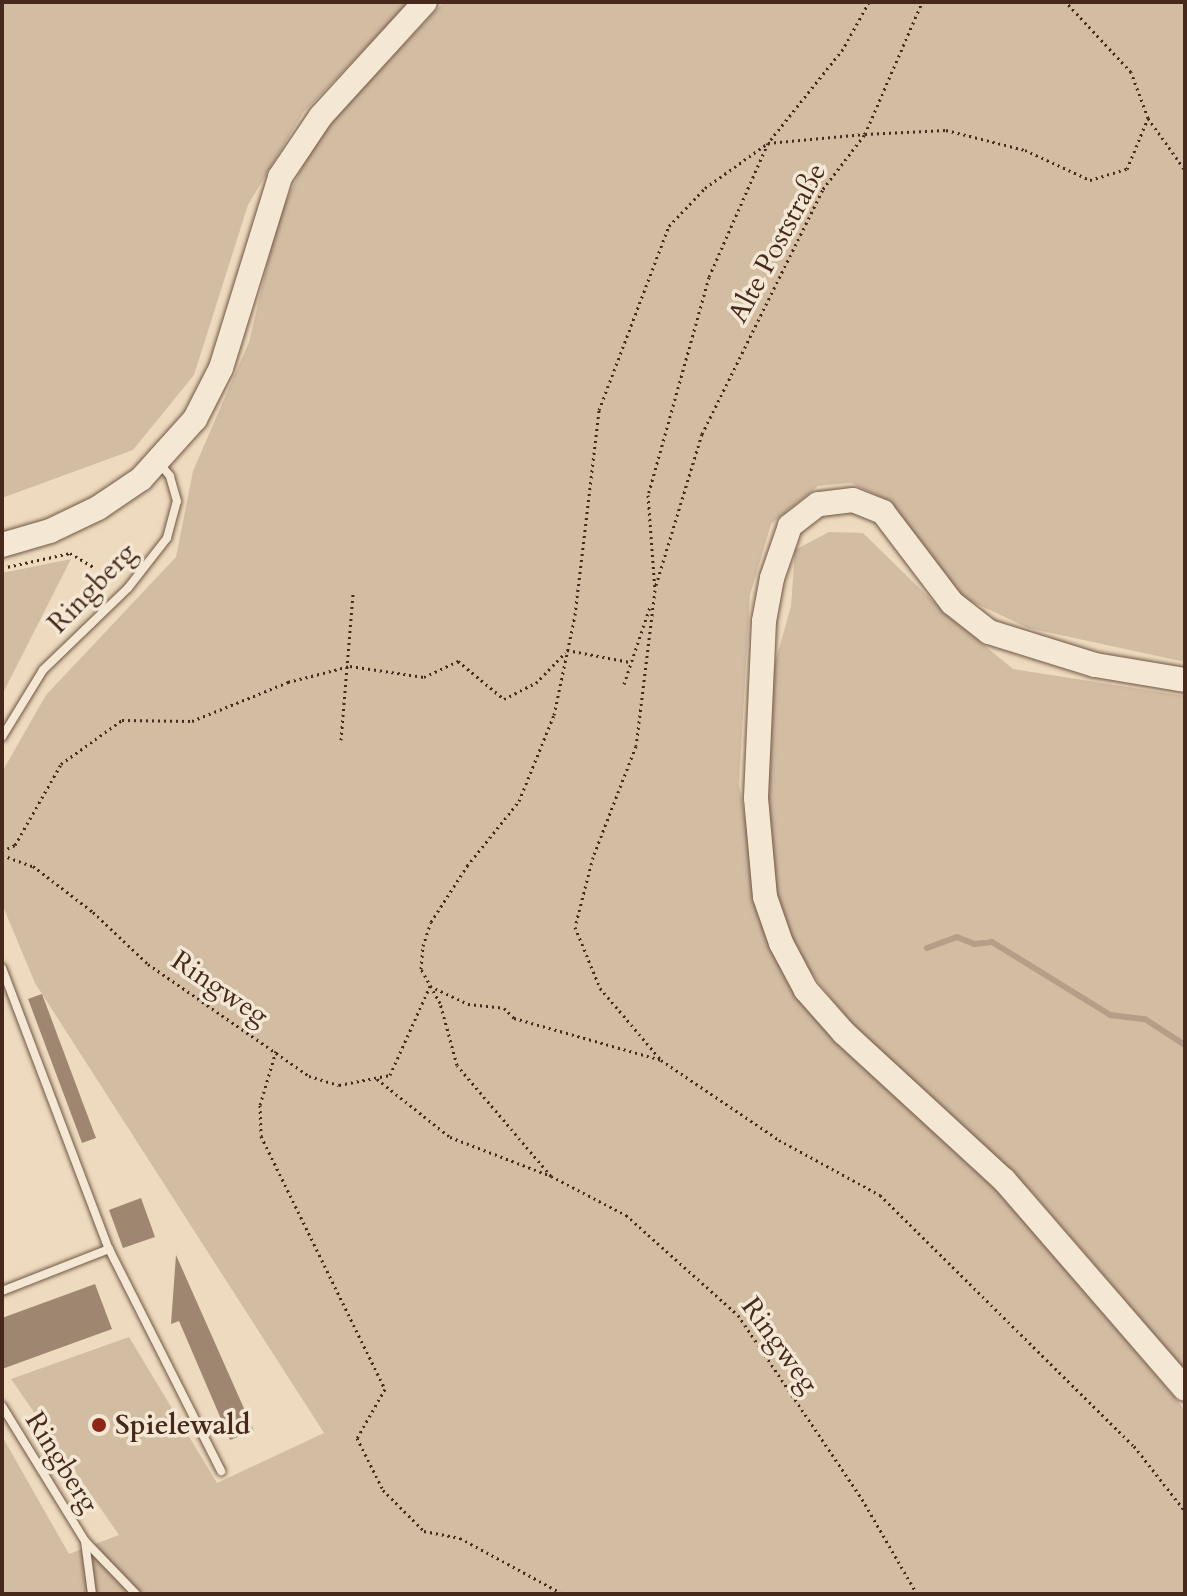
<!DOCTYPE html>
<meta charset="utf-8">
<style>
body{margin:0}
#map{position:relative;width:1187px;height:1596px;overflow:hidden;background:#eedbbf;font-family:Cardo,serif}
div>[style]{position:absolute}
.green>*{inset:0;background:#d2bda3}
.stream>*{height:6px;margin:-3px;padding:0 3px;transform-origin:3px;border-radius:3px;background:#b59e87}
.building>*{inset:0;background:#9e8670}
.path>*{height:3px;margin-top:-1.5px;transform-origin:0;background:repeating-linear-gradient(90deg,#47291b 0 2px,transparent 0 6px)}
.roads{filter:drop-shadow(0 0 2px #715644) drop-shadow(0 0 2px #715644)}
.service>*{height:8px;margin:-4px;padding:0 4px;transform-origin:4px;border-radius:4px;background:#f4e8d5}
.secondary>*{height:24px;margin:-12px;padding:0 12px;transform-origin:12px;border-radius:12px;background:#f4e8d5}
.dots>*{width:22px;height:22px;translate:-50% -50%;box-sizing:border-box;border:4px solid #f4e8d5;border-radius:50%}
span{translate:-50% -50%;white-space:nowrap;text-align:center;line-height:1.15;-webkit-text-stroke:7px #f4e8d5;paint-order:stroke}
.street-label{font-size:28px;color:#47291b}
.poi-label{font-size:28px;color:#47291b;font-weight:700}
.left{translate:0 -50%;text-align:left}
.frame{position:absolute;inset:0;border:4px solid #47291b;pointer-events:none}
</style>
<div id="map">
<div class="green">
<i style="clip-path:polygon(2px 2px,410px 2px,303px 113px,248px 205px,194px 375px,133px 450px,2px 498px)"></i>
<i style="clip-path:polygon(444px 2px,1185px 2px,1185px 662px,1028px 628px,964px 598px,890px 501px,851px 483px,818px 486px,771px 524px,750px 595px,739px 785px,765px 926px,901px 1097px,1015px 1208px,1185px 1410px,1185px 1594px,2px 1594px,2px 1436px,69px 1554px,119px 1535px,11px 1379px,129px 1337px,217px 1483px,324px 1433px,35px 983px,2px 904px,2px 772px,46px 695px,176px 557px,193px 471px,249px 342px,278px 219px,299px 173px,326px 127px)"></i>
<i style="clip-path:polygon(829px 532px,863px 533px,945px 613px,1013px 669px,1185px 696px,1185px 1370px,1033px 1193px,859px 1034px,797px 954px,775px 887px,762px 785px,773px 670px,791px 606px,795px 550px)"></i>
<i style="clip-path:polygon(71px 559px,3px 693px,2px 696px,2px 573px)"></i>
</div>
<div class="stream">
<i style="left:927px;top:948px;width:32px;rotate:-20deg"></i>
<i style="left:957px;top:937px;width:18px;rotate:22deg"></i>
<i style="left:974px;top:944px;width:18px;rotate:-6deg"></i>
<i style="left:992px;top:942px;width:139px;rotate:31.7deg"></i>
<i style="left:1110px;top:1015px;width:35px;rotate:7deg"></i>
<i style="left:1145px;top:1019px;width:48px;rotate:33deg"></i>
</div>
<div class="building">
<i style="clip-path:polygon(42px 994px,96px 1138px,82px 1143px,28px 999px)"></i>
<i style="clip-path:polygon(141px 1198px,155px 1237px,123px 1248px,109px 1210px)"></i>
<i style="clip-path:polygon(176px 1255px,254px 1431px,230px 1440px,179px 1321px,171px 1324px)"></i>
<i style="clip-path:polygon(95px 1284px,112px 1329px,2px 1369px,2px 1318px)"></i>
</div>
<div class="path">
<i style="left:869px;top:2px;width:54px;rotate:119deg"></i>
<i style="left:843px;top:49px;width:120px;rotate:128.6deg"></i>
<i style="left:768px;top:143px;width:146px;rotate:113.8deg"></i>
<i style="left:709px;top:277px;width:226px;rotate:105.6deg"></i>
<i style="left:648px;top:495px;width:95px;rotate:85.8deg"></i>
<i style="left:655px;top:590px;width:157px;rotate:96.9deg"></i>
<i style="left:636px;top:746px;width:119px;rotate:111.2deg"></i>
<i style="left:593px;top:857px;width:72px;rotate:104.4deg"></i>
<i style="left:575px;top:927px;width:66px;rotate:67.7deg"></i>
<i style="left:600px;top:988px;width:94px;rotate:49.7deg"></i>
<i style="left:661px;top:1060px;width:143px;rotate:34.1deg"></i>
<i style="left:779px;top:1140px;width:115px;rotate:28.6deg"></i>
<i style="left:880px;top:1195px;width:357px;rotate:44.7deg"></i>
<i style="left:1134px;top:1446px;width:83px;rotate:51.9deg"></i>
<i style="left:1148px;top:118px;width:64px;rotate:54.6deg"></i>
<i style="left:2px;top:568px;width:70px;rotate:-12.4deg"></i>
<i style="left:70px;top:553px;width:27px;rotate:31deg"></i>
<i style="left:656px;top:585px;width:158px;rotate:-73.1deg"></i>
<i style="left:702px;top:434px;width:273px;rotate:-63.7deg"></i>
<i style="left:823px;top:189px;width:69px;rotate:-52.6deg"></i>
<i style="left:865px;top:134px;width:81px;rotate:-2.8deg"></i>
<i style="left:946px;top:130px;width:81px;rotate:14.2deg"></i>
<i style="left:1025px;top:150px;width:72px;rotate:24.8deg"></i>
<i style="left:1090px;top:180px;width:39px;rotate:-17deg"></i>
<i style="left:1127px;top:169px;width:55px;rotate:-67.6deg"></i>
<i style="left:1148px;top:118px;width:49px;rotate:-110.3deg"></i>
<i style="left:1131px;top:72px;width:96px;rotate:-132.9deg"></i>
<i style="left:567px;top:650px;width:64px;rotate:10.8deg"></i>
<i style="left:624px;top:684px;width:84px;rotate:-71.4deg"></i>
<i style="left:341px;top:740px;width:146px;rotate:-85.3deg"></i>
<i style="left:2px;top:851px;width:14px;rotate:-25deg"></i>
<i style="left:15px;top:845px;width:93px;rotate:-60.4deg"></i>
<i style="left:61px;top:764px;width:75px;rotate:-35.8deg"></i>
<i style="left:122px;top:720px;width:70px;rotate:0.8deg"></i>
<i style="left:192px;top:721px;width:104px;rotate:-22.1deg"></i>
<i style="left:288px;top:682px;width:64px;rotate:-14.5deg"></i>
<i style="left:350px;top:666px;width:75px;rotate:8.5deg"></i>
<i style="left:424px;top:677px;width:38px;rotate:-25deg"></i>
<i style="left:458px;top:661px;width:60px;rotate:39.6deg"></i>
<i style="left:504px;top:699px;width:36px;rotate:-27deg"></i>
<i style="left:536px;top:683px;width:42px;rotate:-46deg"></i>
<i style="left:2px;top:855px;width:33px;rotate:20deg"></i>
<i style="left:33px;top:866px;width:76px;rotate:37.5deg"></i>
<i style="left:93px;top:912px;width:76px;rotate:43.4deg"></i>
<i style="left:148px;top:964px;width:196px;rotate:34.8deg"></i>
<i style="left:309px;top:1076px;width:31px;rotate:17deg"></i>
<i style="left:339px;top:1085px;width:52px;rotate:-11.1deg"></i>
<i style="left:390px;top:1075px;width:98px;rotate:-65.8deg"></i>
<i style="left:430px;top:986px;width:42px;rotate:25.3deg"></i>
<i style="left:468px;top:1004px;width:36px;rotate:6deg"></i>
<i style="left:504px;top:1008px;width:14px;rotate:45deg"></i>
<i style="left:514px;top:1018px;width:153px;rotate:15.9deg"></i>
<i style="left:276px;top:1051px;width:56px;rotate:106.5deg"></i>
<i style="left:260px;top:1105px;width:31px;rotate:88deg"></i>
<i style="left:261px;top:1136px;width:282px;rotate:63.9deg"></i>
<i style="left:385px;top:1389px;width:56px;rotate:119.7deg"></i>
<i style="left:357px;top:1438px;width:58px;rotate:63.4deg"></i>
<i style="left:383px;top:1490px;width:58px;rotate:45deg"></i>
<i style="left:424px;top:1531px;width:37px;rotate:11deg"></i>
<i style="left:460px;top:1538px;width:117px;rotate:28.5deg"></i>
<i style="left:377px;top:1079px;width:93px;rotate:38.5deg"></i>
<i style="left:450px;top:1137px;width:108px;rotate:21.1deg"></i>
<i style="left:551px;top:1176px;width:85px;rotate:27.5deg"></i>
<i style="left:626px;top:1215px;width:150px;rotate:41.8deg"></i>
<i style="left:738px;top:1315px;width:222px;rotate:56deg"></i>
<i style="left:862px;top:1499px;width:110px;rotate:59.9deg"></i>
<i style="left:551px;top:1176px;width:145px;rotate:-130.3deg"></i>
<i style="left:457px;top:1065px;width:64px;rotate:-105.3deg"></i>
<i style="left:440px;top:1003px;width:39px;rotate:-119deg"></i>
<i style="left:421px;top:969px;width:23px;rotate:-85deg"></i>
<i style="left:423px;top:946px;width:25px;rotate:-72deg"></i>
<i style="left:431px;top:922px;width:67px;rotate:-57.3deg"></i>
<i style="left:467px;top:866px;width:83px;rotate:-51.3deg"></i>
<i style="left:519px;top:801px;width:93px;rotate:-67.9deg"></i>
<i style="left:554px;top:715px;width:102px;rotate:-78.1deg"></i>
<i style="left:575px;top:615px;width:206px;rotate:-83.3deg"></i>
<i style="left:599px;top:410px;width:197px;rotate:-69.2deg"></i>
<i style="left:669px;top:226px;width:52px;rotate:-46.5deg"></i>
<i style="left:705px;top:188px;width:77px;rotate:-35.5deg"></i>
<i style="left:768px;top:143px;width:97px;rotate:-5.3deg"></i>
<i style="left:865px;top:134px;width:144px;rotate:-66.6deg"></i>
</div>
<div class="roads">
<div class="service">
<i style="left:2px;top:737px;width:79px;rotate:-58.5deg"></i>
<i style="left:43px;top:670px;width:118px;rotate:-44deg"></i>
<i style="left:128px;top:588px;width:63px;rotate:-52deg"></i>
<i style="left:167px;top:538px;width:38px;rotate:-75deg"></i>
<i style="left:177px;top:501px;width:26px;rotate:-106deg"></i>
<i style="left:170px;top:476px;width:17px;rotate:-130deg"></i>
<i style="left:2px;top:968px;width:301px;rotate:69.2deg"></i>
<i style="left:109px;top:1249px;width:249px;rotate:63.2deg"></i>
<i style="left:2px;top:1291px;width:115px;rotate:-21.4deg"></i>
<i style="left:2px;top:1406px;width:158px;rotate:58.4deg"></i>
<i style="left:85px;top:1541px;width:74px;rotate:46.1deg"></i>
<i style="left:85px;top:1541px;width:53px;rotate:82.5deg"></i>
</div>
<div class="secondary">
<i style="left:2px;top:545px;width:50px;rotate:-16.3deg"></i>
<i style="left:50px;top:531px;width:53px;rotate:-25.6deg"></i>
<i style="left:98px;top:508px;width:52px;rotate:-34deg"></i>
<i style="left:141px;top:479px;width:81px;rotate:-48deg"></i>
<i style="left:195px;top:419px;width:57px;rotate:-63deg"></i>
<i style="left:221px;top:368px;width:200px;rotate:-72.8deg"></i>
<i style="left:280px;top:177px;width:73px;rotate:-56.1deg"></i>
<i style="left:321px;top:116px;width:154px;rotate:-47.6deg"></i>
<i style="left:1185px;top:680px;width:91px;rotate:-170.5deg"></i>
<i style="left:1095px;top:665px;width:111px;rotate:-162.7deg"></i>
<i style="left:989px;top:632px;width:47px;rotate:-141.9deg"></i>
<i style="left:952px;top:603px;width:114px;rotate:-127.2deg"></i>
<i style="left:883px;top:512px;width:32px;rotate:-158deg"></i>
<i style="left:853px;top:500px;width:35px;rotate:173deg"></i>
<i style="left:818px;top:504px;width:36px;rotate:142deg"></i>
<i style="left:790px;top:526px;width:55px;rotate:109.1deg"></i>
<i style="left:772px;top:578px;width:44px;rotate:100.5deg"></i>
<i style="left:764px;top:621px;width:177px;rotate:92.6deg"></i>
<i style="left:756px;top:798px;width:99px;rotate:84.8deg"></i>
<i style="left:765px;top:897px;width:49px;rotate:70.8deg"></i>
<i style="left:781px;top:943px;width:53px;rotate:62deg"></i>
<i style="left:806px;top:990px;width:57px;rotate:48.5deg"></i>
<i style="left:844px;top:1033px;width:217px;rotate:42.6deg"></i>
<i style="left:1004px;top:1180px;width:276px;rotate:49.1deg"></i>
</div>
</div>
<div class="dots">
<i style="left:99px;top:1425px;background:#8f2418"></i>
</div>
<div class="street-label">
<span style="left:777px;top:243px;rotate:-62deg">Alte Poststraße</span>
<span style="left:92px;top:588px;rotate:-46deg">Ringberg</span>
<span style="left:220px;top:988px;rotate:34deg">Ringweg</span>
<span style="left:780px;top:1345px;rotate:54deg">Ringweg</span>
<span style="left:62px;top:1462px;rotate:58deg">Ringberg</span>
</div>
<div class="poi-label">
<span class="left" style="left:115px;top:1425px">Spielewald</span>
</div>
<div class="frame"></div>
</div>
